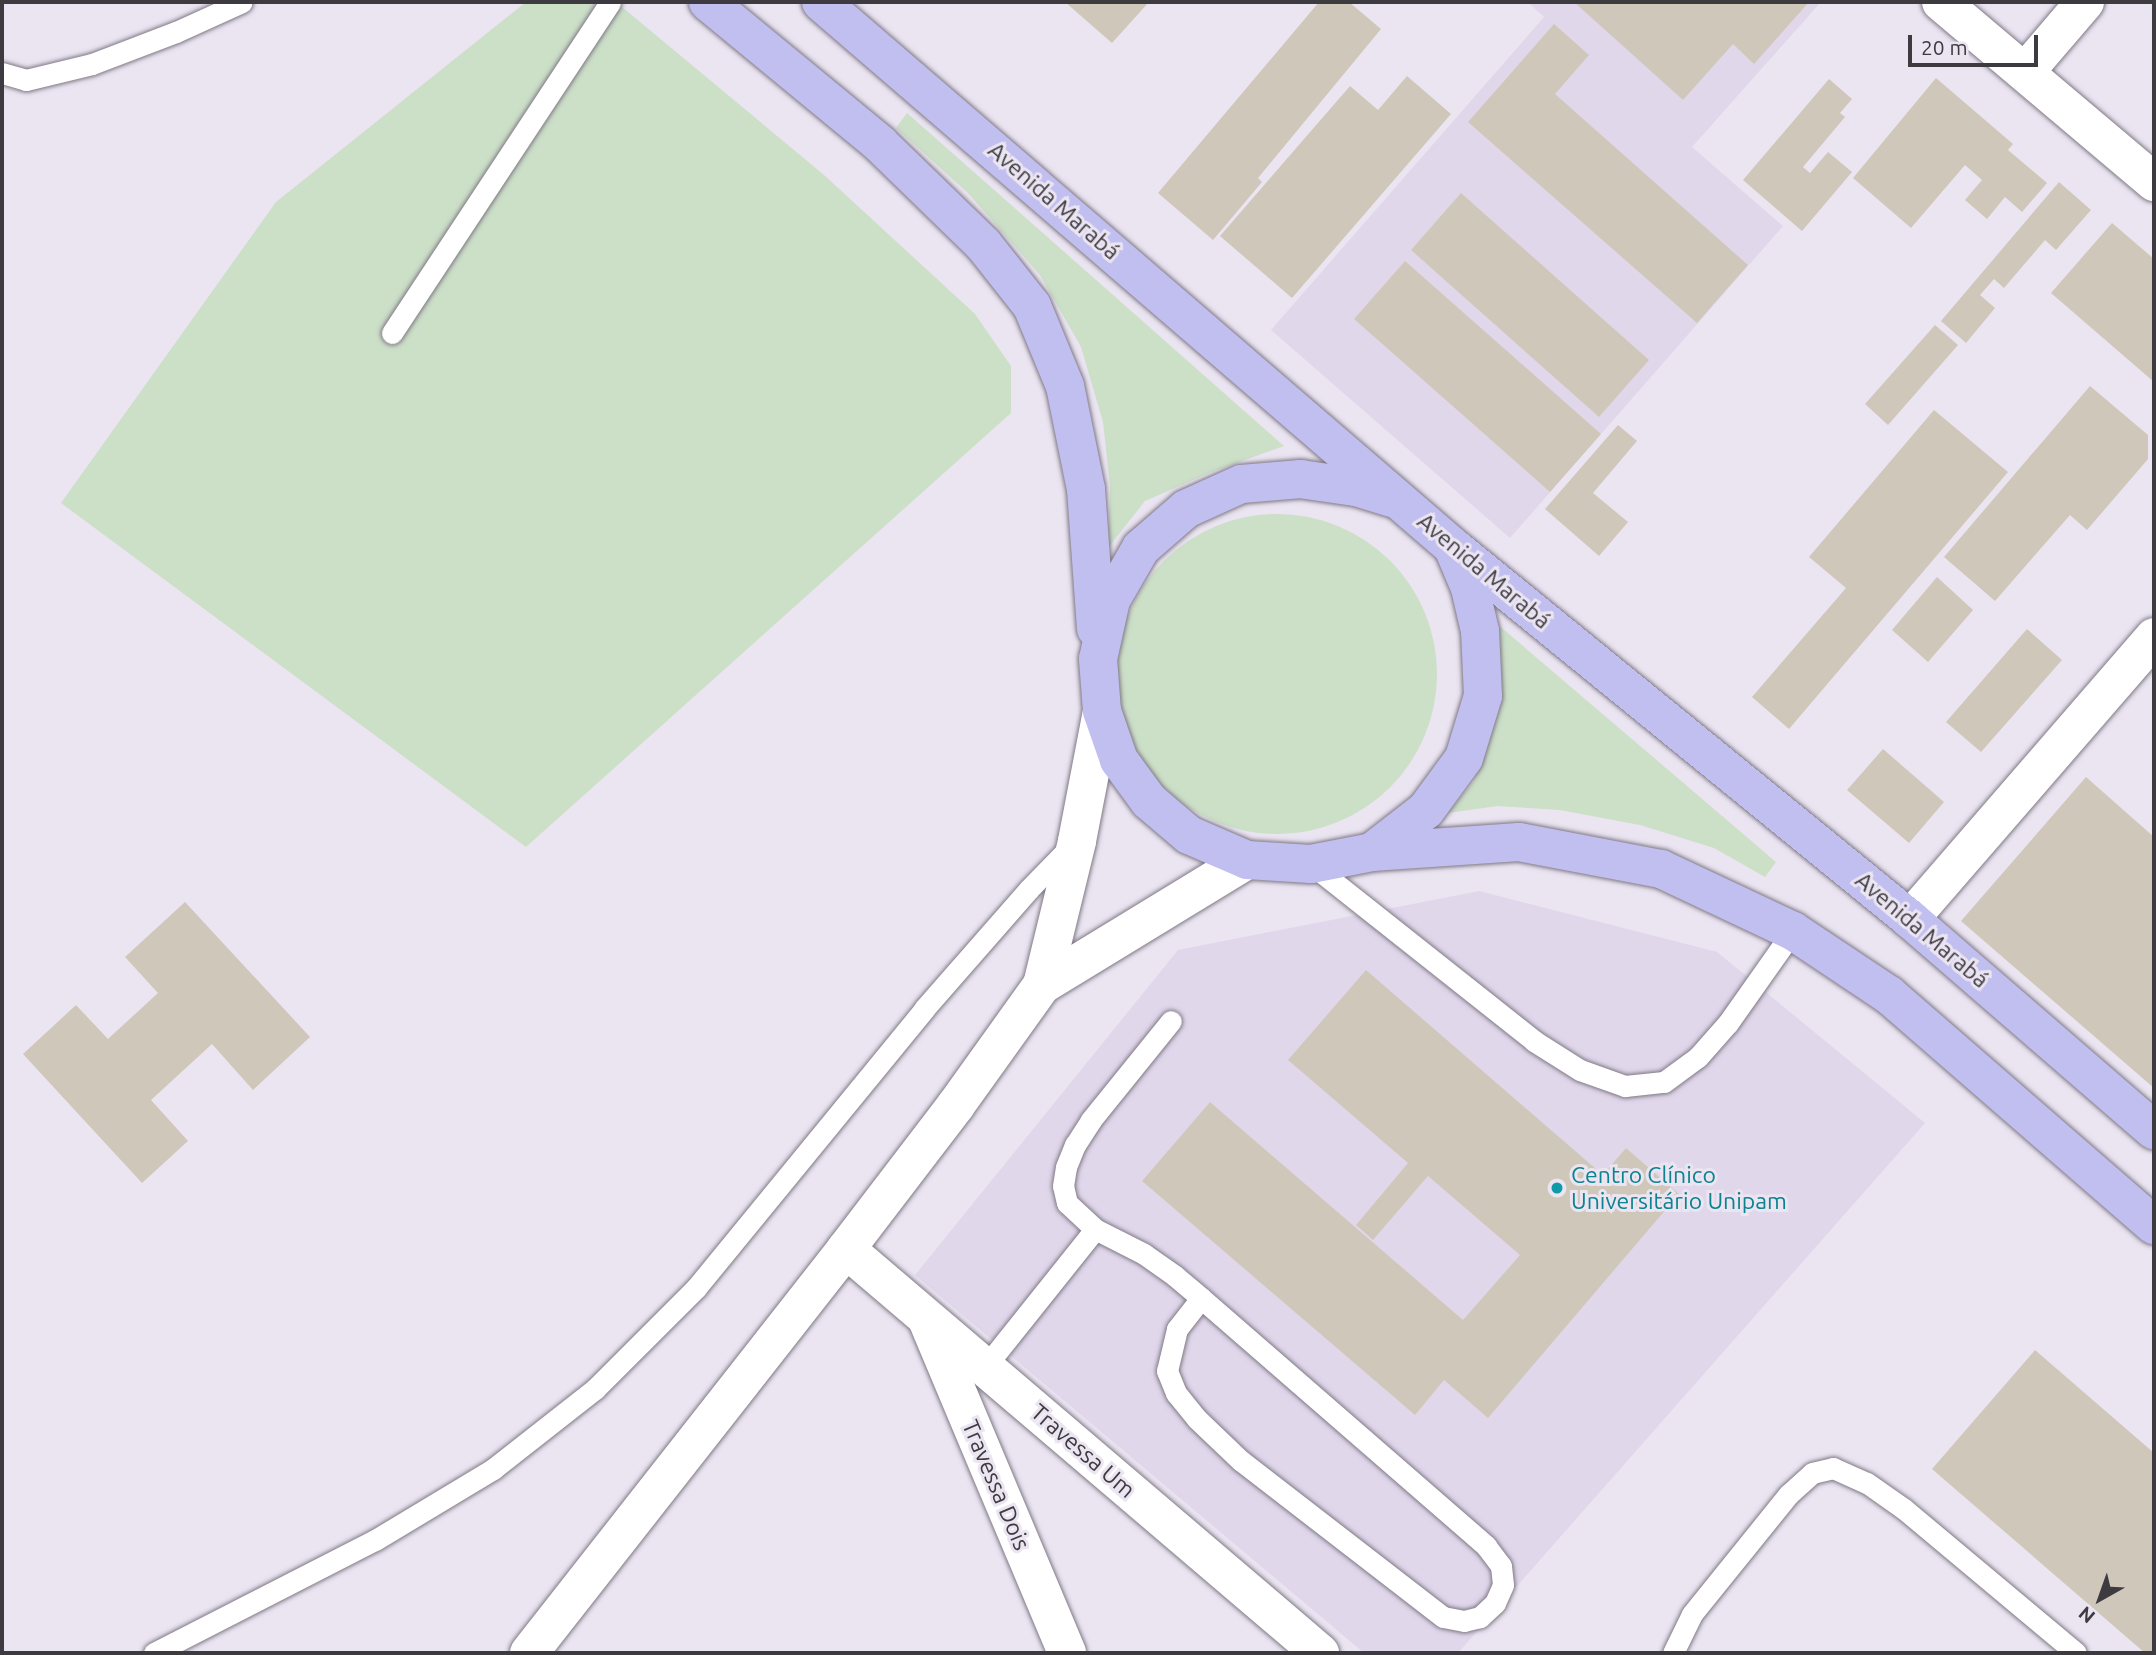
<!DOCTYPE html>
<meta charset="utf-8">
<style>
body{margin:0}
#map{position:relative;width:2156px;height:1655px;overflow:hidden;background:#ebe4f1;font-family:Ubuntu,sans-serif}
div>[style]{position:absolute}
.built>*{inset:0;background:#e1d7eb}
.green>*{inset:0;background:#ccdfc7}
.round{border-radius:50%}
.building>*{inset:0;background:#d0c7bb}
.roads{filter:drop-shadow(0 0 2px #7f7985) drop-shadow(0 0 2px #7f7985)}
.service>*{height:21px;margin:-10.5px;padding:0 10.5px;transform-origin:10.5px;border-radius:10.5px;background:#fff}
.minor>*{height:38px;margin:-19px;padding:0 19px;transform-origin:19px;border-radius:19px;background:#fff}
.tertiary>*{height:38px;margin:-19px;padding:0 19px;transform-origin:19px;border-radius:19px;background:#fff}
.primary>*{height:38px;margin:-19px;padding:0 19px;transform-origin:19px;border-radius:19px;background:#c1bff0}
.dots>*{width:19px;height:19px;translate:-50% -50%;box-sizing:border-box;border:4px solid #ebe4f1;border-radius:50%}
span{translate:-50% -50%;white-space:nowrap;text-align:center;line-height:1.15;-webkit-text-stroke:6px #ebe4f1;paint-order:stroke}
.street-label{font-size:23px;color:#3d3a40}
.culture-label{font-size:23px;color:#0d838f}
.left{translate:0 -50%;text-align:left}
.frame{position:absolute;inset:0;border:4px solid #3d3a40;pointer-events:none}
.north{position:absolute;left:2065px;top:1564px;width:70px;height:70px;-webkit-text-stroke:5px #ebe4f1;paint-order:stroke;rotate:220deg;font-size:19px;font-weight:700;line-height:28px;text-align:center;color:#3d3a40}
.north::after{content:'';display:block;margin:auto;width:24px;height:32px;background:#3d3a40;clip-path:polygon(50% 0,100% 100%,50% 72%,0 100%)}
.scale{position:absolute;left:1908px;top:35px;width:130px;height:32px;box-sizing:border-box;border:4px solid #3d3a40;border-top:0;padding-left:9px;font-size:21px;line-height:24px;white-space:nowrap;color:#3d3a40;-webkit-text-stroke:5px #ebe4f1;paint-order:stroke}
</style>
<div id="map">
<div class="built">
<i style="clip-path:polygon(1528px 2px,1821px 2px,1692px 147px,1783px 226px,1510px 538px,1271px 330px,1544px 17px)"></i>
<i style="clip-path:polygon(1479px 891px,1717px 952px,1925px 1123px,1458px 1653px,1364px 1653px,915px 1275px,1178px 950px)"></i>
</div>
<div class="green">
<i style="clip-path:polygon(526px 2px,616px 2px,824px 175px,975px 314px,1011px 366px,1011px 413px,526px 847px,61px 503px,276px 202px)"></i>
<i style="clip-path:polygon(907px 113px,1284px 446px,1209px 473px,1145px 501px,1108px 548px,1110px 486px,1103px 422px,1081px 347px,1040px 275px,968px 193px,896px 128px)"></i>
<i class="round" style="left:1117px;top:514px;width:320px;height:320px"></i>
<i style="clip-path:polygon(1496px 623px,1776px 862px,1765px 877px,1714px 848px,1640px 825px,1560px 810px,1497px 806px,1448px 813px,1474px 781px,1495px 719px)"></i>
</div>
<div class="building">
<i style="clip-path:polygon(1065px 2px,1149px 2px,1112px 43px)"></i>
<i style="clip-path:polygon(1319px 2px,1349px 2px,1381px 29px,1258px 178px,1262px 182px,1213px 240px,1158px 193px)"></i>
<i style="clip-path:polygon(1574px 2px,1809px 2px,1754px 64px,1733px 44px,1683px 100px)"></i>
<i style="clip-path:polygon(1554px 24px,1589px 55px,1555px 94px,1748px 265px,1697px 323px,1468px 122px)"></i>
<i style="clip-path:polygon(1407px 76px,1451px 114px,1292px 298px,1220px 236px,1350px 86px,1378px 110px)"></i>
<i style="clip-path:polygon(1936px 78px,2013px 144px,2008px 150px,2047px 183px,2022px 212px,2005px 197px,1987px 219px,1965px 200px,1982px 180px,1965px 165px,1911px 228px,1853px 178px)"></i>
<i style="clip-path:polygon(1829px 79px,1852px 99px,1840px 113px,1845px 117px,1803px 167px,1810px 173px,1828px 152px,1852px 172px,1802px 231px,1743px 180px)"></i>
<i style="clip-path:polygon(2059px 182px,2091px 210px,2056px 250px,2045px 240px,2004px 288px,1994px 279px,1980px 295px,1995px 308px,1966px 343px,1941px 321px)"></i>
<i style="clip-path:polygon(1461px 193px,1649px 360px,1599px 417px,1411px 250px)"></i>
<i style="clip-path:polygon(2112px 223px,2154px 259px,2154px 382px,2051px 293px)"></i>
<i style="clip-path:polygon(1405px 261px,1601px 434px,1550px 492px,1354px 319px)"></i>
<i style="clip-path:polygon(1935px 325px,1958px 345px,1888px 425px,1865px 404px)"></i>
<i style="clip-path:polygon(2090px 386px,2148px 435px,2148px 459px,2087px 530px,2070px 515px,1995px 601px,1944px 557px)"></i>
<i style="clip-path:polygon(1934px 410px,2008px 472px,1789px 729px,1752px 697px,1846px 588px,1809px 557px)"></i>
<i style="clip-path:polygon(1618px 425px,1637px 441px,1593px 493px,1628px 522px,1599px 556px,1545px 509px)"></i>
<i style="clip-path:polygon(1937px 577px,1973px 610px,1928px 662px,1892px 630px)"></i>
<i style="clip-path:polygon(2027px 629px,2062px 660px,1981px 752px,1946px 722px)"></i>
<i style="clip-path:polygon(1883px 749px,1944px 802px,1909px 843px,1847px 790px)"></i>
<i style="clip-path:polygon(2086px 777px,2154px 837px,2154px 1088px,1961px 921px)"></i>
<i style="clip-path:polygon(185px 902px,310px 1037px,253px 1090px,212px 1044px,151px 1100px,188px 1141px,142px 1183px,23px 1054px,76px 1005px,108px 1039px,158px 993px,125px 957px)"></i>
<i style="clip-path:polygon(1366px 970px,1603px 1175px,1626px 1148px,1679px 1194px,1488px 1418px,1444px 1380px,1415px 1415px,1142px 1181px,1210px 1102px,1463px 1320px,1520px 1255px,1428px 1176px,1373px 1240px,1356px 1225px,1408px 1163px,1288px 1060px)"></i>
<i style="clip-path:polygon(2035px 1350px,2154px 1453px,2154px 1653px,2145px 1653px,1932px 1469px)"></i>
</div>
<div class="roads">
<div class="service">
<i style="left:2px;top:73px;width:25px;rotate:16deg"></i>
<i style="left:26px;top:80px;width:68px;rotate:-13.6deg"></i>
<i style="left:92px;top:64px;width:90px;rotate:-20.9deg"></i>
<i style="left:176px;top:32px;width:72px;rotate:-24.4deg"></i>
<i style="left:392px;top:333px;width:396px;rotate:-56.6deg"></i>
<i style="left:1311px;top:864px;width:285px;rotate:38.4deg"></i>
<i style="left:1534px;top:1041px;width:54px;rotate:32.2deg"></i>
<i style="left:1580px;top:1070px;width:48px;rotate:19.6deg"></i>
<i style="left:1625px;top:1086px;width:39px;rotate:-6deg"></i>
<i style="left:1664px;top:1082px;width:42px;rotate:-36.3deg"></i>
<i style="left:1698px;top:1057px;width:45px;rotate:-48.6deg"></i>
<i style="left:1728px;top:1023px;width:113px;rotate:-54.8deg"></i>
<i style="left:1095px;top:1229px;width:55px;rotate:27deg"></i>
<i style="left:1144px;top:1254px;width:38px;rotate:35deg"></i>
<i style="left:1175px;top:1276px;width:34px;rotate:40deg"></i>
<i style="left:1201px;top:1298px;width:378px;rotate:41deg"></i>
<i style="left:1486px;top:1546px;width:25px;rotate:53deg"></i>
<i style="left:1501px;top:1566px;width:19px;rotate:84deg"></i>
<i style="left:1503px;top:1585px;width:20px;rotate:114deg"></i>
<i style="left:1495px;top:1603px;width:21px;rotate:137deg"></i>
<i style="left:1480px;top:1617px;width:16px;rotate:166deg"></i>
<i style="left:1464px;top:1621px;width:21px;rotate:-169deg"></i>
<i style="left:1443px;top:1617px;width:255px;rotate:-142.3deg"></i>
<i style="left:1241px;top:1461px;width:61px;rotate:-136.3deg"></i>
<i style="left:1197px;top:1419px;width:33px;rotate:-129deg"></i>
<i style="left:1176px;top:1393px;width:24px;rotate:-112deg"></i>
<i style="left:1167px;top:1371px;width:43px;rotate:-76.6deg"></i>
<i style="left:1177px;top:1329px;width:39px;rotate:-52deg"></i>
<i style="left:985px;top:1367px;width:176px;rotate:-51.4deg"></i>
<i style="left:1095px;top:1229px;width:38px;rotate:-137deg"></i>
<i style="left:1067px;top:1203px;width:17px;rotate:-103deg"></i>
<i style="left:1063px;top:1186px;width:19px;rotate:-81deg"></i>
<i style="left:1066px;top:1167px;width:24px;rotate:-68deg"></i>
<i style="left:1075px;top:1145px;width:30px;rotate:-57deg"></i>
<i style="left:1091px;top:1120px;width:127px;rotate:-51.1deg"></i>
<i style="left:154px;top:1653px;width:248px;rotate:-27.1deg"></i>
<i style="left:375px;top:1540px;width:138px;rotate:-31deg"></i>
<i style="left:493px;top:1469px;width:130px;rotate:-38.1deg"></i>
<i style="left:595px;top:1389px;width:143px;rotate:-45deg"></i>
<i style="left:696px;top:1288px;width:360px;rotate:-50.7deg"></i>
<i style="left:924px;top:1009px;width:159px;rotate:-48.8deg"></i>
<i style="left:1029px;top:889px;width:59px;rotate:-45.7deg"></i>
<i style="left:1673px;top:1653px;width:43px;rotate:-64deg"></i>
<i style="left:1692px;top:1614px;width:154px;rotate:-51.1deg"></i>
<i style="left:1789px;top:1494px;width:31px;rotate:-42deg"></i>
<i style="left:1812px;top:1473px;width:22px;rotate:-13deg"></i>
<i style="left:1833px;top:1468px;width:37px;rotate:24deg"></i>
<i style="left:1867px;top:1483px;width:45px;rotate:35.1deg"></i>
<i style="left:1904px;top:1509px;width:224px;rotate:39.9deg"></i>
</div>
<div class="minor">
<i style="left:1941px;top:2px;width:279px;rotate:40.2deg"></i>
<i style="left:2026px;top:71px;width:91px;rotate:-49.5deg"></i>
<i style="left:1910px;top:919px;width:373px;rotate:-49.1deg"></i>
<i style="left:846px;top:1249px;width:623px;rotate:40.44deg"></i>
<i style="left:928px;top:1322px;width:359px;rotate:67.2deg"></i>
</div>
<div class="tertiary">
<i style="left:1042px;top:985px;width:240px;rotate:-31.4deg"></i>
<i style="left:529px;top:1653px;width:514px;rotate:-51.88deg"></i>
<i style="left:846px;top:1249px;width:181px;rotate:-52.6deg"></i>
<i style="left:956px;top:1105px;width:148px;rotate:-54.4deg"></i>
<i style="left:1042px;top:985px;width:148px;rotate:-76.3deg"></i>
<i style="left:1077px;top:841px;width:132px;rotate:-79.1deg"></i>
</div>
<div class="primary">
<i style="left:708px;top:2px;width:223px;rotate:39.5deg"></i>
<i style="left:880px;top:144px;width:144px;rotate:44.2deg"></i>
<i style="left:983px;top:244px;width:79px;rotate:51.7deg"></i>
<i style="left:1032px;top:306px;width:87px;rotate:67.6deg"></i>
<i style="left:1065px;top:386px;width:105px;rotate:78.5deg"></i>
<i style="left:1086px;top:489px;width:140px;rotate:85.9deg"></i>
<i style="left:821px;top:2px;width:835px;rotate:40.77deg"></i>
<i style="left:1453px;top:547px;width:589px;rotate:39.15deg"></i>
<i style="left:1910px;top:919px;width:323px;rotate:40.9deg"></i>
<i style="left:1392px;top:498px;width:39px;rotate:-163deg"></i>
<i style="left:1355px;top:487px;width:55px;rotate:-171.6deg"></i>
<i style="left:1301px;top:479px;width:60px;rotate:175.2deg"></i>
<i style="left:1241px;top:484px;width:60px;rotate:155.6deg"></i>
<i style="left:1186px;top:509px;width:60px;rotate:139.1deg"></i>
<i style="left:1141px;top:548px;width:60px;rotate:120deg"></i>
<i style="left:1111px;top:600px;width:60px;rotate:102.4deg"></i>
<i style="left:1098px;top:659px;width:52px;rotate:85.6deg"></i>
<i style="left:1102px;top:711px;width:52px;rotate:70.9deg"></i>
<i style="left:1119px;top:760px;width:51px;rotate:53.8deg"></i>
<i style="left:1149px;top:801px;width:52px;rotate:40.4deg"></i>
<i style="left:1189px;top:835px;width:63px;rotate:23.3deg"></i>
<i style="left:1247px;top:860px;width:64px;rotate:3.6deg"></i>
<i style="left:1311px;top:864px;width:62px;rotate:-11.1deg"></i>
<i style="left:1372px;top:852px;width:147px;rotate:-3.9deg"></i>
<i style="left:1519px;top:842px;width:145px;rotate:10.8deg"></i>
<i style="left:1661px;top:869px;width:146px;rotate:25.2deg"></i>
<i style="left:1793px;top:931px;width:115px;rotate:33.7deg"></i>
<i style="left:1889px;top:995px;width:351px;rotate:41deg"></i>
<i style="left:1372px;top:852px;width:68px;rotate:-37.9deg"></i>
<i style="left:1426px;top:810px;width:64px;rotate:-53.8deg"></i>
<i style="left:1464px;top:758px;width:65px;rotate:-73deg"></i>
<i style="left:1483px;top:696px;width:65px;rotate:-92.6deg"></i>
<i style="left:1480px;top:631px;width:44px;rotate:-103.1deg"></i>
<i style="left:1470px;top:588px;width:41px;rotate:-112.8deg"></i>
</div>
</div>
<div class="dots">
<i style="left:1557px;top:1188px;background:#0f9aa8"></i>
</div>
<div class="street-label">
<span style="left:1054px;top:201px;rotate:41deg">Avenida Marabá</span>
<span style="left:1484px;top:571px;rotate:40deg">Avenida Marabá</span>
<span style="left:1922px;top:930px;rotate:40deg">Avenida Marabá</span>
<span style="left:1083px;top:1451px;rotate:41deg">Travessa Um</span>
<span style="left:996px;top:1485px;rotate:67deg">Travessa Dois</span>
</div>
<div class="culture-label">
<span class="left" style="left:1571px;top:1188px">Centro Clínico<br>Universitário Unipam</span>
</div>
<div class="frame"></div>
<div class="north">N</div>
<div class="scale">20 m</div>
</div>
